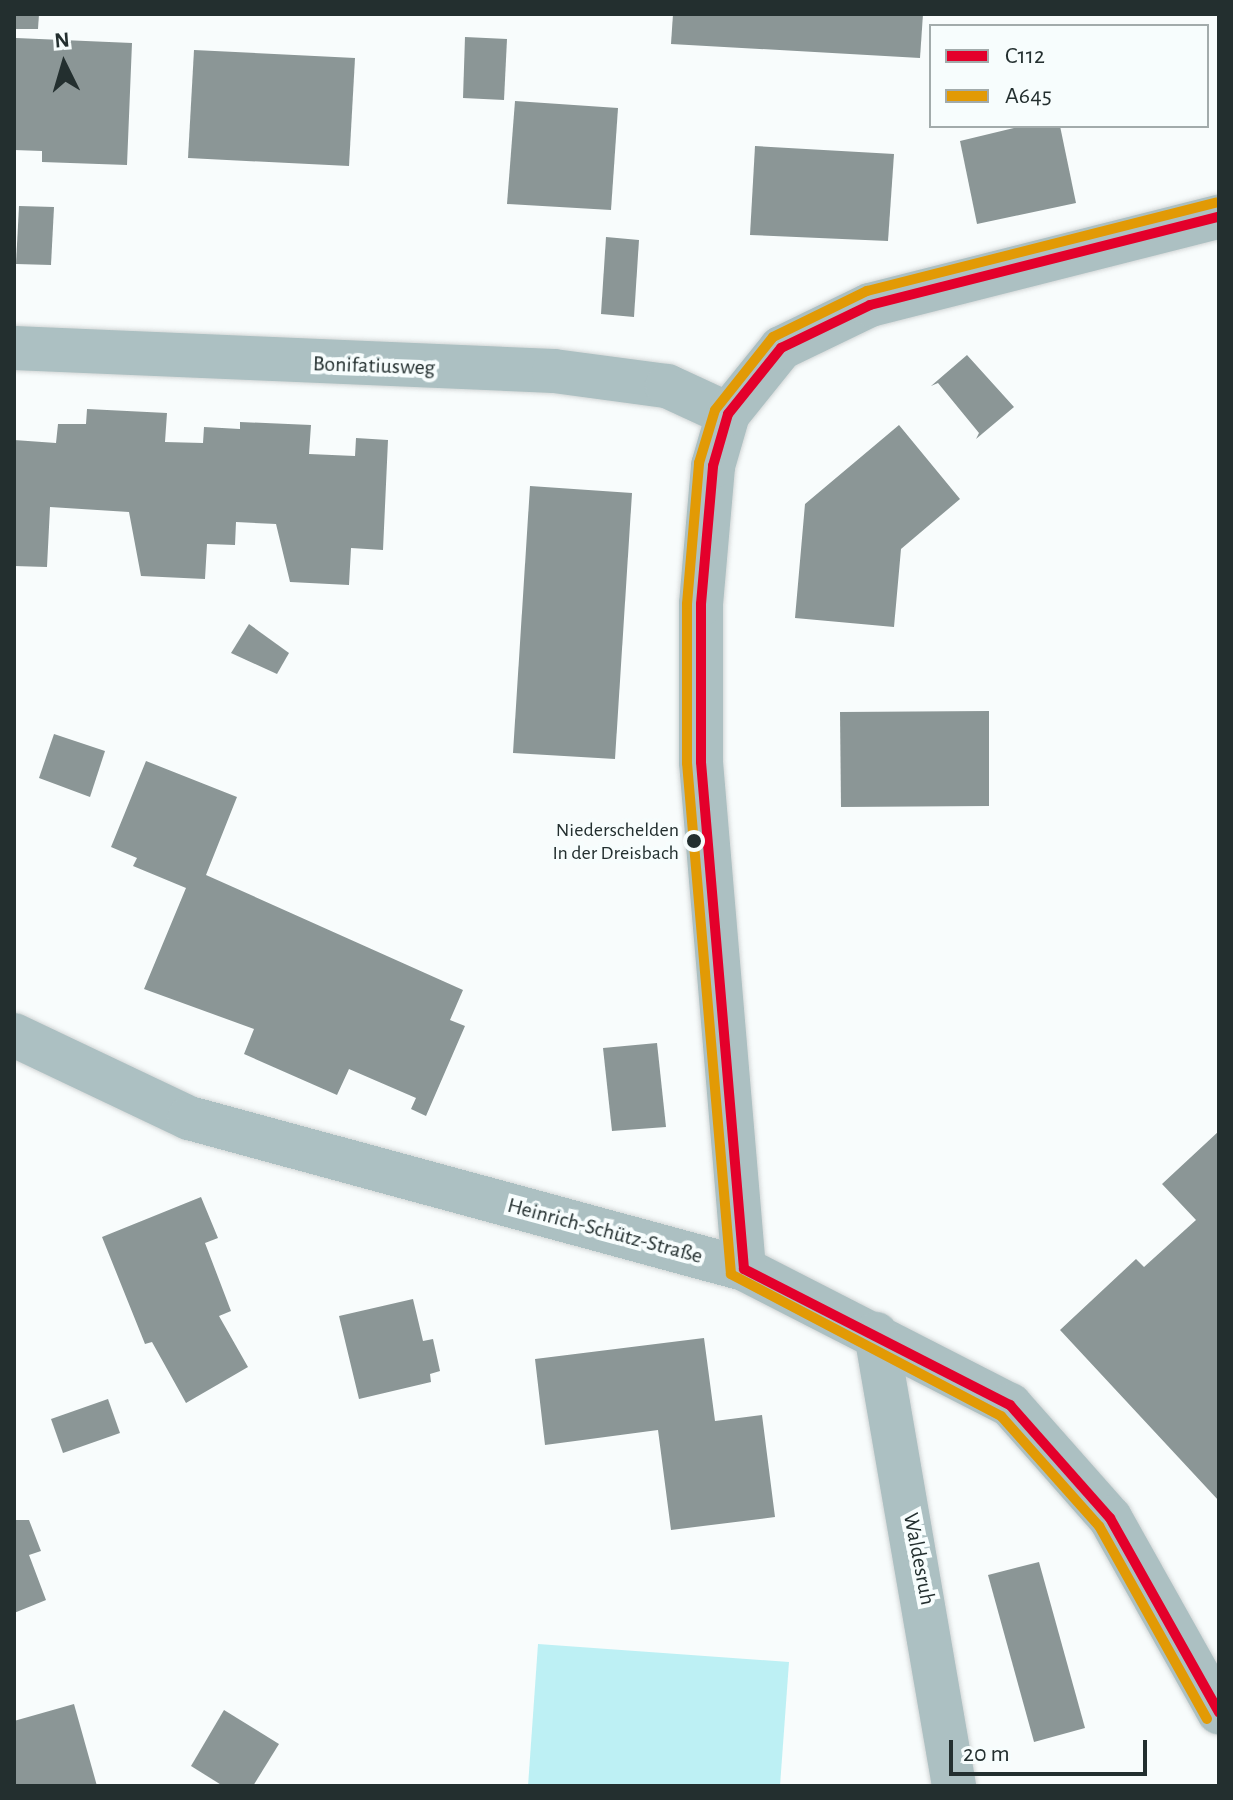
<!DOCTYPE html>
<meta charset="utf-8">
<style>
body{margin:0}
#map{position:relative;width:1233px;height:1800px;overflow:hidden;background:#f8fcfc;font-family:"Alegreya Sans",sans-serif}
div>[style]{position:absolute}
.green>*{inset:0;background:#bdf0f4}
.building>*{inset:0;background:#8b9696}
.roads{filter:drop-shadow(0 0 2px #d2d6d6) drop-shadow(0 0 2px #d2d6d6)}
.street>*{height:44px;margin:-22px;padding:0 22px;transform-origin:22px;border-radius:22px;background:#acc0c2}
.bus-1>*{height:10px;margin:-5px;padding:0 5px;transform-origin:5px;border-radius:5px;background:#e4002b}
.bus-2>*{height:10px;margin:-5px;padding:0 5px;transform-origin:5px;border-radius:5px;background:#e29a05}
.dots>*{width:22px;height:22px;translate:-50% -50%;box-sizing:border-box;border:4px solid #f7fdfd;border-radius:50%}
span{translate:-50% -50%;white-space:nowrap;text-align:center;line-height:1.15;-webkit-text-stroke:8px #f7fdfd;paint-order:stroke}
.bus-label{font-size:20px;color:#232f2f}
.right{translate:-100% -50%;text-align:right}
.street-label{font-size:22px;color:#232f2f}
.frame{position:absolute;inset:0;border:16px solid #232f2f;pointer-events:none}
.legend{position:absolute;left:929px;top:24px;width:280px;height:104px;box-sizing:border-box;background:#f7fdfd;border:2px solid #a2abab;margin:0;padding:10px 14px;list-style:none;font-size:24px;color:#232f2f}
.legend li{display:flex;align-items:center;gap:16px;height:40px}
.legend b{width:40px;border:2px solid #a2abab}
.north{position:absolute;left:24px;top:24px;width:80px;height:80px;-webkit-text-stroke:6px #f7fdfd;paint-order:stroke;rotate:355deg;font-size:22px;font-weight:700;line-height:32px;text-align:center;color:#232f2f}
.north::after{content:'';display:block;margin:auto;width:28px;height:36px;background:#232f2f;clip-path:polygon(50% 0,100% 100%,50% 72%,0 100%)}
.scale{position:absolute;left:949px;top:1740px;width:198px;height:36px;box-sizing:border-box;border:4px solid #232f2f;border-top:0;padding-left:10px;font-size:24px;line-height:28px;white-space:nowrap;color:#232f2f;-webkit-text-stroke:6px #f7fdfd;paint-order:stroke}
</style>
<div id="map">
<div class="green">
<i style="clip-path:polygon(538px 1644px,789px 1662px,780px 1786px,528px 1786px)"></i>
</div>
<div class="building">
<i style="clip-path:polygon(14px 14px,39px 14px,38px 29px,14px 29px)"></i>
<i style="clip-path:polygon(673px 14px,923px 14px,920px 58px,671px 44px)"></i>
<i style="clip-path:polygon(465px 37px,507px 39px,504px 100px,463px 98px)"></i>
<i style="clip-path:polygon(16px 38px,132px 43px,127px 165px,42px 162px,42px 151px,14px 150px)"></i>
<i style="clip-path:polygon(194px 50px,355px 58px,349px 166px,188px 158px)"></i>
<i style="clip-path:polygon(515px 101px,618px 108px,611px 210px,507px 204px)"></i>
<i style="clip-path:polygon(1022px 126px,1060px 126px,1076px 203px,977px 224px,960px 141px)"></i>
<i style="clip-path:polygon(755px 146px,894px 154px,888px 241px,750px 235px)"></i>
<i style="clip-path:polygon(19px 206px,54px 207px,51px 265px,16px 264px)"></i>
<i style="clip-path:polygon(606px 237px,639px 240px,634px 317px,601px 314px)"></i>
<i style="clip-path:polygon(967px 355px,1014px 407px,976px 439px,979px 433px,938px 383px,931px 386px)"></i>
<i style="clip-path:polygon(87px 409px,167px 413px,165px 442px,203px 443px,204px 427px,240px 429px,240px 422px,311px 425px,309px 454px,355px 456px,356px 438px,388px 440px,383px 550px,351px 548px,349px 585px,290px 582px,276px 524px,236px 522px,235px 545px,207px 544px,205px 579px,141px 576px,129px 512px,50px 507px,47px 567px,14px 566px,14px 440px,56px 443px,58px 424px,86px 424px)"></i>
<i style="clip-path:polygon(899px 425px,960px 499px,901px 549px,894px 627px,795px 618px,805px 504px)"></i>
<i style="clip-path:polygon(530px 486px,632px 493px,615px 759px,513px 753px)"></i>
<i style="clip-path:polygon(249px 624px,289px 653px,277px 674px,231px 653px)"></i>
<i style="clip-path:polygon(989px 711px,989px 806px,841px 807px,840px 712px)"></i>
<i style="clip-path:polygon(54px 734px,105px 751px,90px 797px,39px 778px)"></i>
<i style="clip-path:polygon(146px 761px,237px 797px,206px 875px,463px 990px,450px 1020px,465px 1026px,426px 1116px,411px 1109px,416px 1098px,349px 1069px,337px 1095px,244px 1054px,254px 1029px,144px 989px,186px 888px,133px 866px,137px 858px,111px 847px)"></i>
<i style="clip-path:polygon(657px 1043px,666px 1127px,612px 1131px,603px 1048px)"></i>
<i style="clip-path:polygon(1219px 1131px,1219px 1501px,1060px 1330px,1136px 1259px,1144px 1267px,1196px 1220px,1162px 1184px)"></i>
<i style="clip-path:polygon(201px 1197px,218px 1238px,205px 1243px,231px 1311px,219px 1316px,248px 1367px,186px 1403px,152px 1342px,145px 1344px,102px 1237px)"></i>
<i style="clip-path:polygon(413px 1299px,423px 1341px,433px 1339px,440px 1371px,430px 1374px,431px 1382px,359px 1399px,339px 1316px)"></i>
<i style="clip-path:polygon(704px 1338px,715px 1421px,762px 1415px,775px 1517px,671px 1530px,658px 1430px,545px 1445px,535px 1359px)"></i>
<i style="clip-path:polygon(108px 1399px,120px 1433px,63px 1453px,51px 1419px)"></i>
<i style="clip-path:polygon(14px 1520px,29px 1520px,41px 1551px,29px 1555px,46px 1600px,14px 1613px)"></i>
<i style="clip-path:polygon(1039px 1562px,1085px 1728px,1034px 1742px,988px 1575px)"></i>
<i style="clip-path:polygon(74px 1704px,97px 1786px,14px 1786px,14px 1721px)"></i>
<i style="clip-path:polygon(224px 1710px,279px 1744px,253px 1786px,223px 1786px,191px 1766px)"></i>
</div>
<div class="roads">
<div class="street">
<i style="left:14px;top:348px;width:540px;rotate:2.44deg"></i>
<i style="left:554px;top:371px;width:114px;rotate:7.6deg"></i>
<i style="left:667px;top:386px;width:67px;rotate:24.7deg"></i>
<i style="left:14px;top:1035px;width:194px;rotate:25.4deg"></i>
<i style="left:189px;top:1118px;width:575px;rotate:15.22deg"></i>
<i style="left:744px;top:1269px;width:299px;rotate:27.1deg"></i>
<i style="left:1010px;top:1405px;width:151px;rotate:48.5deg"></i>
<i style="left:1110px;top:1518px;width:223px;rotate:60.7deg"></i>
<i style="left:744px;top:1269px;width:509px;rotate:-94.85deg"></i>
<i style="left:701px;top:762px;width:158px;rotate:-90deg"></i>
<i style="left:701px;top:604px;width:139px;rotate:-85deg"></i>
<i style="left:713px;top:466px;width:54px;rotate:-73.9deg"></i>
<i style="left:728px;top:414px;width:85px;rotate:-51.2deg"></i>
<i style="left:781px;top:348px;width:99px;rotate:-25.8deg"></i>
<i style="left:870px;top:305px;width:360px;rotate:-14.2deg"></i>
<i style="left:876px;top:1334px;width:459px;rotate:80.2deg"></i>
</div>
</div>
<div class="bus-1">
<i style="left:744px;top:1269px;width:509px;rotate:-94.85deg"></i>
<i style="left:701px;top:762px;width:158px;rotate:-90deg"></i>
<i style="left:701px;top:604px;width:139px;rotate:-85deg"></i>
<i style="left:713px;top:466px;width:54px;rotate:-73.9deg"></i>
<i style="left:728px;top:414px;width:85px;rotate:-51.2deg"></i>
<i style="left:781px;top:348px;width:99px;rotate:-25.8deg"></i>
<i style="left:870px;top:305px;width:360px;rotate:-14.2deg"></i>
<i style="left:744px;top:1269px;width:299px;rotate:27.1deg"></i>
<i style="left:1010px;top:1405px;width:151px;rotate:48.5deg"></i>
<i style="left:1110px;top:1518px;width:223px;rotate:60.7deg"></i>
</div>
<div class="bus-2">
<i style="left:1207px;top:1719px;width:221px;rotate:-119.2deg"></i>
<i style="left:1099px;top:1526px;width:147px;rotate:-131.7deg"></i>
<i style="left:1001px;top:1416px;width:305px;rotate:-152.3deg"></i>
<i style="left:731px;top:1274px;width:513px;rotate:-94.92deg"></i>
<i style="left:687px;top:763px;width:159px;rotate:-90deg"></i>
<i style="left:687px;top:604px;width:142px;rotate:-85.1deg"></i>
<i style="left:699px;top:463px;width:55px;rotate:-73.2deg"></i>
<i style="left:715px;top:410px;width:93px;rotate:-51.5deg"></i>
<i style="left:773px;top:337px;width:105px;rotate:-26.1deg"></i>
<i style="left:867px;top:291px;width:360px;rotate:-14.2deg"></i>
</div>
<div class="dots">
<i style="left:694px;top:841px;background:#232f2f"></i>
</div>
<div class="bus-label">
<span class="right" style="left:679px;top:842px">Niederschelden<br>In der Dreisbach</span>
</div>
<div class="street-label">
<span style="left:374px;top:366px;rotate:2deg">Bonifatiusweg</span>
<span style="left:605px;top:1231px;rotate:15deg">Heinrich-Schütz-Straße</span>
<span style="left:919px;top:1559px;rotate:79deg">Waldesruh</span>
</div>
<div class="frame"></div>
<ul class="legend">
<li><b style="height:10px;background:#e4002b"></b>C112</li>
<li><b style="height:10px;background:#e29a05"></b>A645</li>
</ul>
<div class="north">N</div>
<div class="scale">20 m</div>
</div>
